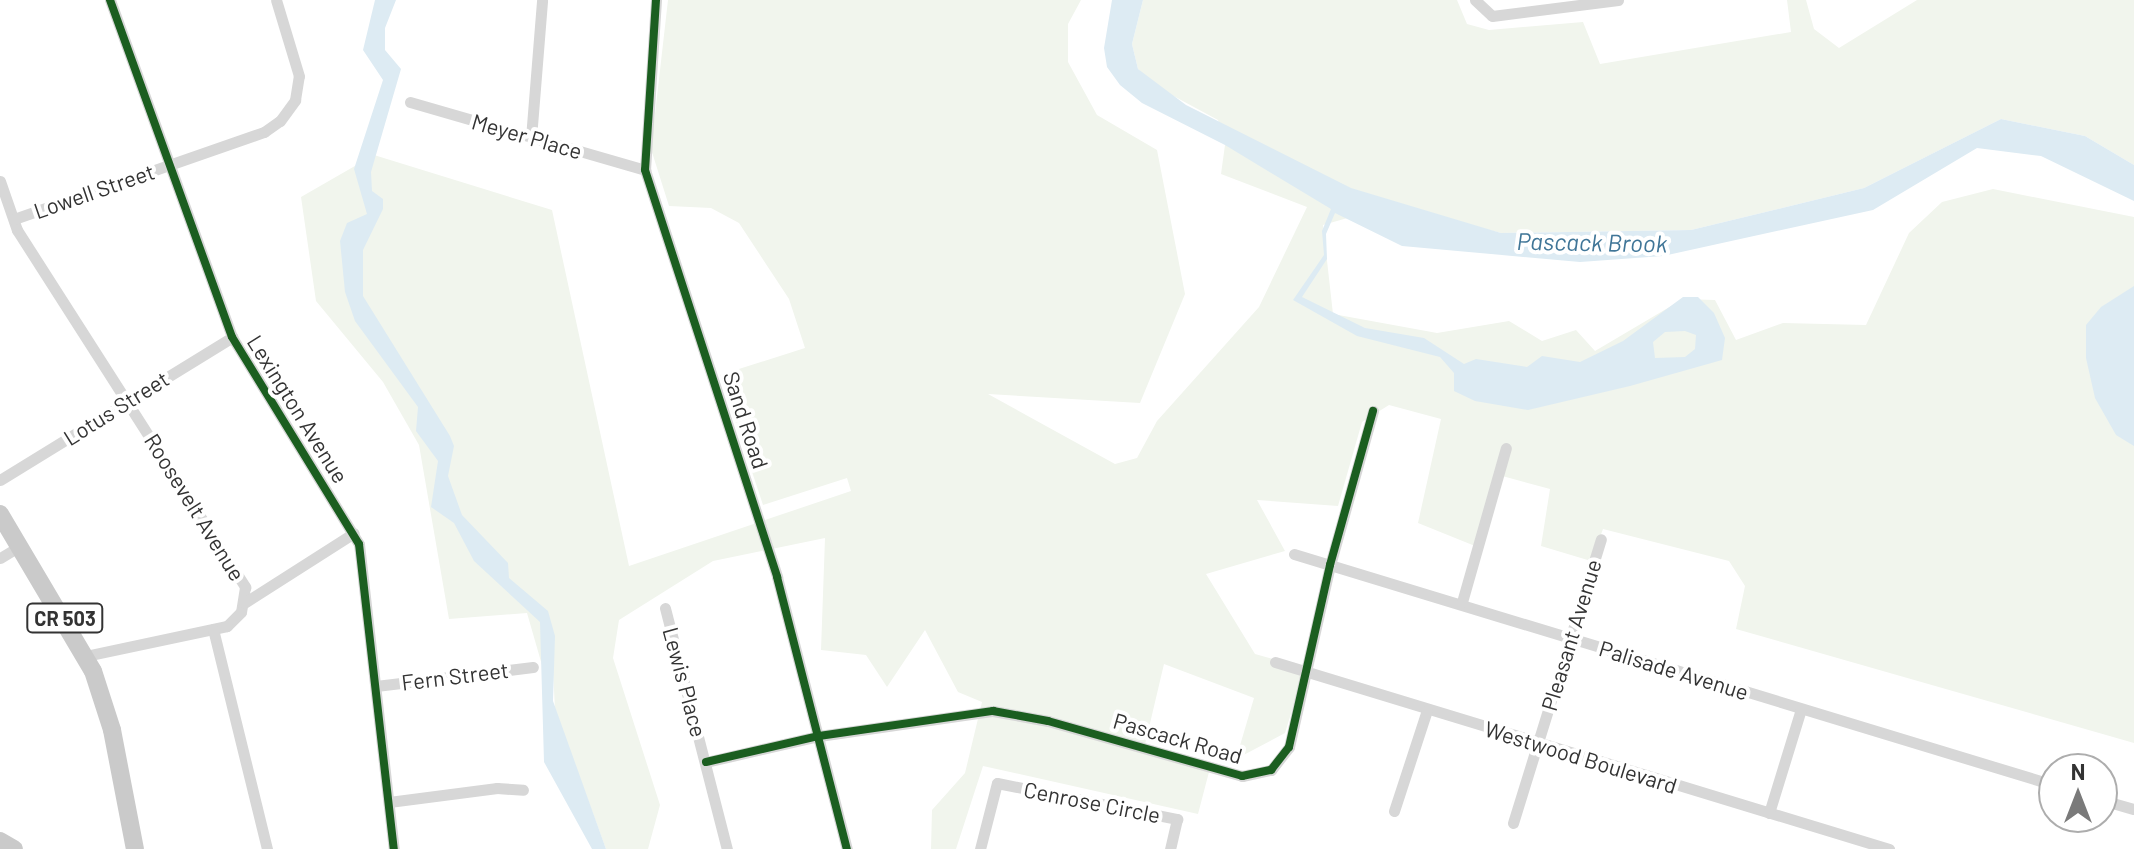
<!DOCTYPE html>
<style>
body{margin:0}
#map{position:relative;width:2134px;height:849px;overflow:hidden;background:#fff;font-family:Barlow,sans-serif}
div>[style]{position:absolute}
.green>*{inset:0;background:#f1f5ed}
.water>*{inset:0;background:#ddebf3}
.street>*{height:11px;margin:-5.5px;padding:0 5.5px;transform-origin:5.5px;border-radius:5.5px;background:#d7d7d7}
.primary>*{height:18px;margin:-9px;padding:0 9px;transform-origin:9px;border-radius:9px;background:#cacaca}
.cycleway>*{height:8px;margin:-4px;padding:0 4px;transform-origin:4px;border-radius:4px;background:#1b5e20}
span{translate:-50% -50%;white-space:nowrap;text-align:center;line-height:1.15;-webkit-text-stroke:8px #fff;paint-order:stroke}
.shield-label span{padding:2px 6px;background:#fff;border:2px solid;border-radius:6px;-webkit-text-stroke-width:0}
.shield-label{font-size:20px;color:#333;font-weight:700}
.street-label{font-size:22px;color:#333}
.water-label{font-size:24px;color:#3f7597;font-style:italic}
.north{position:absolute;left:2038px;top:753px;width:80px;height:80px;box-sizing:border-box;background:#fff;border:2px solid #adadad;border-radius:50%;rotate:0deg;font-size:22px;font-weight:700;line-height:32px;text-align:center;color:#333}
.north::after{content:'';display:block;margin:auto;width:28px;height:36px;background:#7a7a7a;clip-path:polygon(50% 0,100% 100%,50% 72%,0 100%)}
</style>
<div id="map">
<div class="green">
<i style="clip-path:polygon(668px 0,1081px 0,1068px 24px,1068px 62px,1097px 115px,1157px 150px,1185px 294px,1140px 403px,988px 394px,1115px 464px,1137px 458px,1157px 421px,1259px 307px,1307px 207px,1221px 174px,1225px 145px,1218px 120px,1155px 86px,1138px 69px,1132px 44px,1143px 0,1457px 0,1467px 24px,1489px 30px,1583px 22px,1600px 64px,1791px 32px,1787px 0,1806px 0,1814px 29px,1839px 48px,1917px 0,2134px 0,2134px 165px,2085px 136px,2001px 119px,1864px 188px,1691px 230px,1501px 233px,1393px 205px,1323px 225px,1333px 314px,1437px 333px,1509px 321px,1542px 341px,1576px 330px,1595px 351px,1683px 299px,1715px 300px,1736px 340px,1783px 323px,1866px 325px,1909px 233px,1942px 202px,1993px 189px,2134px 217px,2134px 743px,1736px 629px,1745px 586px,1729px 561px,1603px 529px,1591px 561px,1541px 546px,1550px 489px,1495px 474px,1475px 546px,1418px 523px,1441px 419px,1389px 405px,1362px 422px,1338px 506px,1257px 500px,1285px 551px,1206px 574px,1255px 654px,1305px 668px,1285px 733px,1236px 759px,1254px 698px,1164px 664px,1143px 753px,1209px 772px,1198px 814px,983px 766px,956px 849px,931px 849px,932px 810px,965px 773px,982px 702px,958px 692px,925px 630px,887px 687px,866px 655px,821px 650px,825px 538px,713px 561px,619px 620px,613px 658px,660px 805px,648px 849px,606px 849px,555px 710px,553px 669px,546px 679px,527px 613px,449px 619px,419px 445px,383px 382px,316px 301px,301px 197px,374px 155px,552px 210px,629px 566px,851px 491px,847px 478px,763px 505px,720px 375px,805px 348px,789px 299px,739px 223px,711px 208px,669px 206px,651px 149px)"></i>
</div>
<div class="water">
<i style="clip-path:polygon(375px 0,396px 0,385px 28px,385px 50px,401px 69px,371px 172px,372px 191px,383px 199px,383px 209px,363px 250px,363px 296px,450px 436px,454px 446px,448px 476px,462px 515px,508px 563px,509px 578px,548px 611px,555px 636px,553px 701px,606px 849px,592px 849px,544px 762px,540px 622px,474px 561px,454px 523px,431px 507px,438px 461px,416px 431px,418px 407px,355px 321px,345px 292px,340px 241px,347px 223px,367px 214px,354px 169px,383px 80px,363px 50px)"></i>
<i style="clip-path:polygon(evenodd,1112px 0,1143px 0,1132px 44px,1138px 69px,1186px 105px,1351px 188px,1501px 233px,1691px 230px,1864px 188px,2001px 119px,2085px 136px,2134px 165px,2134px 201px,2041px 156px,1977px 148px,1873px 210px,1663px 256px,1580px 262px,1402px 246px,1335px 213px,1326px 234px,1327px 259px,1302px 297px,1365px 328px,1424px 338px,1464px 364px,1476px 359px,1527px 367px,1542px 356px,1580px 362px,1623px 341px,1683px 297px,1698px 297px,1714px 313px,1725px 338px,1722px 360px,1630px 386px,1528px 410px,1475px 401px,1454px 391px,1454px 373px,1440px 357px,1357px 336px,1293px 300px,1324px 255px,1322px 231px,1331px 209px,1225px 145px,1142px 103px,1120px 85px,1107px 67px,1104px 48px,1112px 0,1685px 331px,1696px 335px,1695px 349px,1685px 357px,1655px 358px,1653px 342px,1665px 332px,1685px 331px)"></i>
<i style="clip-path:polygon(2134px 286px,2134px 446px,2116px 435px,2095px 398px,2086px 358px,2086px 325px,2101px 307px)"></i>
</div>
<div class="street">
<i style="left:110px;top:0;width:358px;rotate:70.1deg"></i>
<i style="left:232px;top:337px;width:243px;rotate:58.5deg"></i>
<i style="left:359px;top:544px;width:307px;rotate:83.5deg"></i>
<i style="left:656px;top:0;width:170px;rotate:93.7deg"></i>
<i style="left:645px;top:170px;width:428px;rotate:72deg"></i>
<i style="left:777px;top:577px;width:281px;rotate:75.6deg"></i>
<i style="left:1475px;top:0;width:23px;rotate:43deg"></i>
<i style="left:1492px;top:16px;width:127px;rotate:-7.2deg"></i>
<i style="left:410px;top:102px;width:245px;rotate:16.1deg"></i>
<i style="left:531px;top:138px;width:138px;rotate:-85.4deg"></i>
<i style="left:0;top:181px;width:52px;rotate:70.9deg"></i>
<i style="left:17px;top:230px;width:424px;rotate:57.4deg"></i>
<i style="left:245px;top:587px;width:25px;rotate:99deg"></i>
<i style="left:241px;top:612px;width:20px;rotate:135deg"></i>
<i style="left:227px;top:626px;width:144px;rotate:168deg"></i>
<i style="left:14px;top:219px;width:265px;rotate:-19.2deg"></i>
<i style="left:264px;top:132px;width:19px;rotate:-35deg"></i>
<i style="left:280px;top:121px;width:26px;rotate:-54deg"></i>
<i style="left:295px;top:100px;width:24px;rotate:-81deg"></i>
<i style="left:299px;top:76px;width:79px;rotate:-106.8deg"></i>
<i style="left:0;top:480px;width:273px;rotate:-31.6deg"></i>
<i style="left:1294px;top:554px;width:794px;rotate:16.91deg"></i>
<i style="left:0;top:558px;width:23px;rotate:-31deg"></i>
<i style="left:1462px;top:602px;width:160px;rotate:-74.1deg"></i>
<i style="left:244px;top:603px;width:130px;rotate:-32.5deg"></i>
<i style="left:665px;top:608px;width:249px;rotate:75.6deg"></i>
<i style="left:213px;top:629px;width:227px;rotate:76.2deg"></i>
<i style="left:1275px;top:662px;width:642px;rotate:16.94deg"></i>
<i style="left:376px;top:686px;width:158px;rotate:-6.9deg"></i>
<i style="left:706px;top:762px;width:116px;rotate:-13deg"></i>
<i style="left:819px;top:736px;width:176px;rotate:-8.2deg"></i>
<i style="left:993px;top:711px;width:56px;rotate:10.3deg"></i>
<i style="left:1048px;top:721px;width:202px;rotate:15.8deg"></i>
<i style="left:1242px;top:776px;width:30px;rotate:-12deg"></i>
<i style="left:1271px;top:770px;width:29px;rotate:-52deg"></i>
<i style="left:1289px;top:747px;width:187px;rotate:-77.3deg"></i>
<i style="left:1330px;top:565px;width:160px;rotate:-74.4deg"></i>
<i style="left:2102px;top:800px;width:33px;rotate:16deg"></i>
<i style="left:389px;top:802px;width:109px;rotate:-7.4deg"></i>
<i style="left:497px;top:788px;width:26px;rotate:4deg"></i>
<i style="left:1394px;top:811px;width:106px;rotate:-71.9deg"></i>
<i style="left:1769px;top:813px;width:109px;rotate:-72.9deg"></i>
<i style="left:1513px;top:823px;width:297px;rotate:-72.8deg"></i>
<i style="left:980px;top:849px;width:68px;rotate:-75.6deg"></i>
<i style="left:997px;top:783px;width:184px;rotate:11.3deg"></i>
<i style="left:1177px;top:819px;width:31px;rotate:103deg"></i>
</div>
<div class="primary">
<i style="left:0;top:514px;width:182px;rotate:59.4deg"></i>
<i style="left:93px;top:671px;width:62px;rotate:72.1deg"></i>
<i style="left:112px;top:730px;width:121px;rotate:79.1deg"></i>
<i style="left:0;top:841px;width:16px;rotate:30deg"></i>
</div>
<div class="cycleway">
<i style="left:110px;top:0;width:358px;rotate:70.1deg"></i>
<i style="left:232px;top:337px;width:243px;rotate:58.5deg"></i>
<i style="left:359px;top:544px;width:307px;rotate:83.5deg"></i>
<i style="left:656px;top:0;width:170px;rotate:93.7deg"></i>
<i style="left:645px;top:170px;width:428px;rotate:72deg"></i>
<i style="left:777px;top:577px;width:281px;rotate:75.6deg"></i>
<i style="left:706px;top:762px;width:116px;rotate:-13deg"></i>
<i style="left:819px;top:736px;width:176px;rotate:-8.2deg"></i>
<i style="left:993px;top:711px;width:56px;rotate:10.3deg"></i>
<i style="left:1048px;top:721px;width:202px;rotate:15.8deg"></i>
<i style="left:1242px;top:776px;width:30px;rotate:-12deg"></i>
<i style="left:1271px;top:770px;width:29px;rotate:-52deg"></i>
<i style="left:1289px;top:747px;width:187px;rotate:-77.3deg"></i>
<i style="left:1330px;top:565px;width:160px;rotate:-74.4deg"></i>
</div>
<div class="shield-label">
<span style="left:65px;top:618px">CR 503</span>
</div>
<div class="street-label">
<span style="left:527px;top:136px;rotate:16deg">Meyer Place</span>
<span style="left:94px;top:191px;rotate:-19deg">Lowell Street</span>
<span style="left:116px;top:408px;rotate:-32deg">Lotus Street</span>
<span style="left:298px;top:409px;rotate:58deg">Lexington Avenue</span>
<span style="left:746px;top:420px;rotate:72deg">Sand Road</span>
<span style="left:195px;top:507px;rotate:58deg">Roosevelt Avenue</span>
<span style="left:1571px;top:635px;rotate:-73deg">Pleasant Avenue</span>
<span style="left:1674px;top:670px;rotate:17deg">Palisade Avenue</span>
<span style="left:455px;top:676px;rotate:-7deg">Fern Street</span>
<span style="left:685px;top:682px;rotate:75deg">Lewis Place</span>
<span style="left:1178px;top:738px;rotate:16deg">Pascack Road</span>
<span style="left:1581px;top:757px;rotate:17deg">Westwood Boulevard</span>
<span style="left:1092px;top:802px;rotate:11deg">Cenrose Circle</span>
</div>
<div class="water-label">
<span style="left:1592px;top:242px;rotate:1deg">Pascack Brook</span>
</div>
<div class="north">N</div>
</div>
